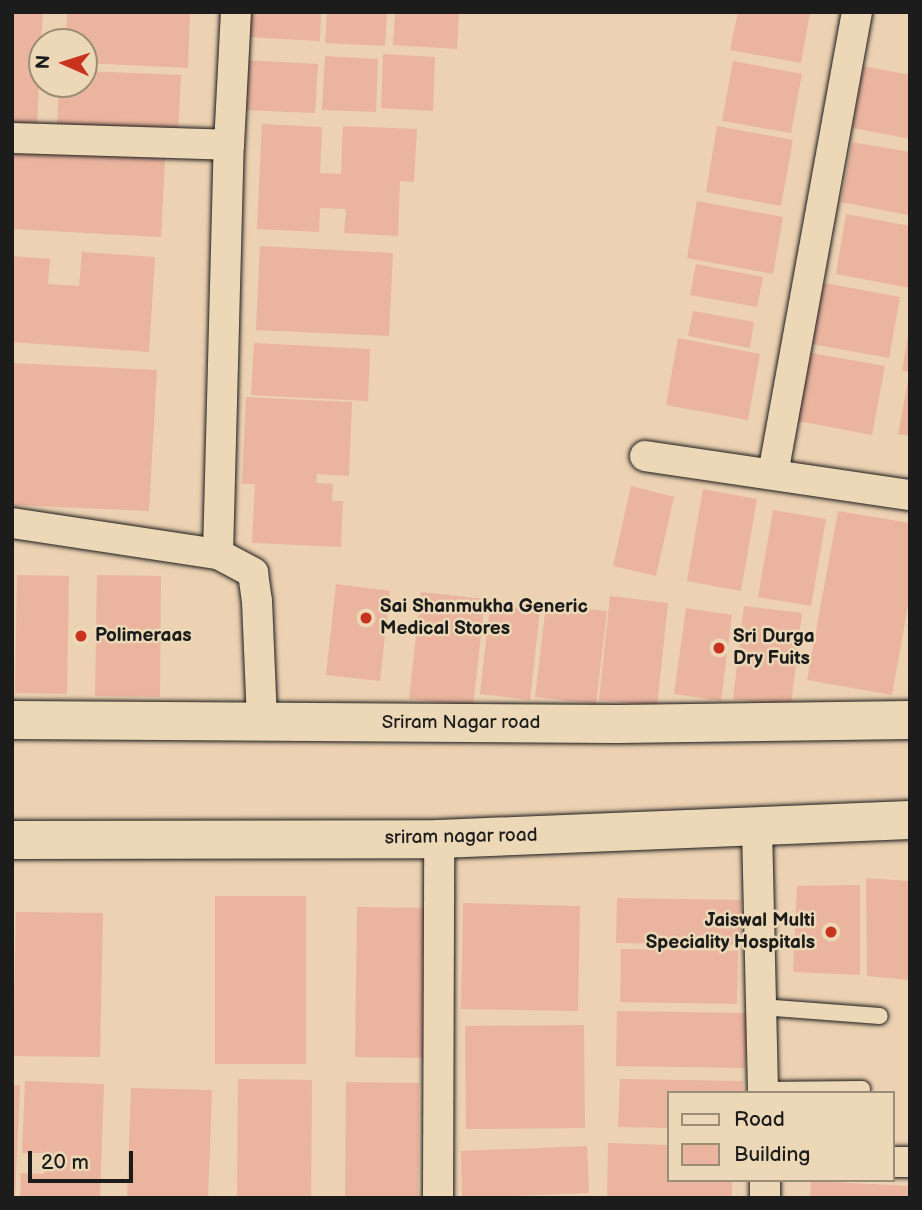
<!DOCTYPE html>
<style>
body{margin:0}
#map{position:relative;width:922px;height:1210px;overflow:hidden;background:#ecd1b2;font-family:"Balsamiq Sans",sans-serif}
div>[style]{position:absolute}
.building>*{inset:0;background:#eab49f}
.roads{filter:drop-shadow(0 0 2px #1c1c1c) drop-shadow(0 0 2px #1c1c1c)}
.service>*{height:16px;margin:-8px;padding:0 8px;transform-origin:8px;border-radius:8px;background:#ecd8b6}
.minor>*{height:30px;margin:-15px;padding:0 15px;transform-origin:15px;border-radius:15px;background:#ecd8b6}
.secondary>*{height:38px;margin:-19px;padding:0 19px;transform-origin:19px;border-radius:19px;background:#ecd8b6}
.dots>*{width:19px;height:19px;translate:-50% -50%;box-sizing:border-box;border:4px solid #ecd8b6;border-radius:50%}
span{translate:-50% -50%;white-space:nowrap;text-align:center;line-height:1.15;-webkit-text-stroke:5px #ecd8b6;paint-order:stroke}
.poi-label{font-size:19px;color:#1c1c1c;font-weight:700}
.left{translate:0 -50%;text-align:left}
.right{translate:-100% -50%;text-align:right}
.street-label{font-size:19px;color:#1c1c1c}
.frame{position:absolute;inset:0;border:14px solid #1c1c1c;pointer-events:none}
.legend{position:absolute;left:667px;top:1091px;width:228px;height:91px;box-sizing:border-box;background:#ecd8b6;border:2px solid #998d78;margin:0;padding:9px 12px;list-style:none;font-size:21px;color:#1c1c1c}
.legend li{display:flex;align-items:center;gap:14px;height:35px}
.legend b{width:35px;border:2px solid #998d78}
.north{position:absolute;left:28px;top:28px;width:70px;height:70px;box-sizing:border-box;background:#ecd8b6;border:2px solid #998d78;border-radius:50%;rotate:273deg;font-size:19px;font-weight:700;line-height:28px;text-align:center;color:#1c1c1c}
.north::after{content:'';display:block;margin:auto;width:24px;height:32px;background:#c8321e;clip-path:polygon(50% 0,100% 100%,50% 72%,0 100%)}
.scale{position:absolute;left:28px;top:1151px;width:105px;height:32px;box-sizing:border-box;border:4px solid #1c1c1c;border-top:0;padding-left:9px;font-size:21px;line-height:24px;white-space:nowrap;color:#1c1c1c;-webkit-text-stroke:5px #ecd8b6;paint-order:stroke}
</style>
<div id="map">
<div class="building">
<i style="clip-path:polygon(12px 12px,43px 12px,37px 124px,12px 123px)"></i>
<i style="clip-path:polygon(67px 12px,190px 12px,188px 68px,84px 63px,84px 42px,66px 42px)"></i>
<i style="clip-path:polygon(248px 12px,321px 12px,320px 41px,247px 37px)"></i>
<i style="clip-path:polygon(327px 12px,387px 12px,385px 46px,325px 43px)"></i>
<i style="clip-path:polygon(395px 12px,459px 12px,457px 49px,393px 45px)"></i>
<i style="clip-path:polygon(738px 12px,810px 12px,801px 63px,730px 50px)"></i>
<i style="clip-path:polygon(383px 54px,435px 57px,433px 111px,381px 108px)"></i>
<i style="clip-path:polygon(325px 56px,378px 59px,376px 112px,322px 110px)"></i>
<i style="clip-path:polygon(243px 60px,318px 64px,315px 113px,241px 110px)"></i>
<i style="clip-path:polygon(733px 61px,802px 74px,791px 133px,722px 121px)"></i>
<i style="clip-path:polygon(863px 66px,910px 75px,910px 139px,853px 128px)"></i>
<i style="clip-path:polygon(84px 71px,181px 75px,178px 134px,57px 127px,59px 84px,84px 84px)"></i>
<i style="clip-path:polygon(262px 124px,322px 127px,320px 173px,341px 174px,343px 126px,417px 129px,414px 182px,400px 181px,398px 236px,344px 233px,346px 209px,320px 208px,319px 232px,257px 229px)"></i>
<i style="clip-path:polygon(717px 126px,793px 140px,781px 206px,706px 192px)"></i>
<i style="clip-path:polygon(852px 142px,910px 152px,908px 215px,841px 202px)"></i>
<i style="clip-path:polygon(12px 150px,165px 158px,161px 237px,12px 229px)"></i>
<i style="clip-path:polygon(697px 201px,783px 217px,773px 274px,687px 258px)"></i>
<i style="clip-path:polygon(846px 214px,910px 226px,910px 288px,836px 274px)"></i>
<i style="clip-path:polygon(260px 246px,393px 253px,389px 336px,256px 330px)"></i>
<i style="clip-path:polygon(82px 252px,155px 257px,149px 352px,12px 342px,12px 256px,50px 259px,48px 284px,79px 286px)"></i>
<i style="clip-path:polygon(696px 264px,763px 277px,757px 307px,690px 295px)"></i>
<i style="clip-path:polygon(824px 283px,900px 297px,889px 358px,812px 344px)"></i>
<i style="clip-path:polygon(693px 311px,754px 322px,750px 348px,688px 336px)"></i>
<i style="clip-path:polygon(908px 336px,910px 336px,910px 372px,902px 371px)"></i>
<i style="clip-path:polygon(678px 338px,760px 354px,748px 420px,666px 405px)"></i>
<i style="clip-path:polygon(254px 343px,370px 349px,368px 401px,251px 395px)"></i>
<i style="clip-path:polygon(811px 353px,885px 366px,872px 435px,798px 421px)"></i>
<i style="clip-path:polygon(12px 363px,157px 370px,149px 511px,12px 505px)"></i>
<i style="clip-path:polygon(908px 381px,910px 381px,910px 436px,898px 434px)"></i>
<i style="clip-path:polygon(246px 397px,352px 402px,349px 476px,317px 474px,316px 483px,333px 484px,332px 501px,343px 501px,341px 547px,252px 543px,255px 484px,242px 484px)"></i>
<i style="clip-path:polygon(631px 486px,674px 497px,656px 576px,613px 566px)"></i>
<i style="clip-path:polygon(703px 489px,757px 499px,741px 591px,687px 581px)"></i>
<i style="clip-path:polygon(773px 510px,826px 519px,811px 606px,758px 597px)"></i>
<i style="clip-path:polygon(838px 511px,910px 523px,910px 594px,892px 695px,807px 680px)"></i>
<i style="clip-path:polygon(17px 575px,69px 576px,67px 694px,15px 693px)"></i>
<i style="clip-path:polygon(97px 575px,161px 576px,160px 697px,95px 696px)"></i>
<i style="clip-path:polygon(336px 584px,390px 591px,380px 681px,326px 675px)"></i>
<i style="clip-path:polygon(421px 592px,485px 599px,473px 706px,409px 699px)"></i>
<i style="clip-path:polygon(610px 596px,668px 603px,657px 706px,599px 700px)"></i>
<i style="clip-path:polygon(490px 605px,540px 610px,530px 700px,480px 694px)"></i>
<i style="clip-path:polygon(546px 605px,607px 611px,596px 704px,535px 697px)"></i>
<i style="clip-path:polygon(744px 606px,802px 613px,791px 705px,733px 699px)"></i>
<i style="clip-path:polygon(686px 608px,732px 615px,721px 701px,674px 694px)"></i>
<i style="clip-path:polygon(866px 878px,910px 881px,910px 980px,867px 976px)"></i>
<i style="clip-path:polygon(860px 885px,860px 975px,793px 972px,797px 886px)"></i>
<i style="clip-path:polygon(215px 896px,306px 896px,306px 1064px,215px 1064px)"></i>
<i style="clip-path:polygon(617px 898px,741px 900px,740px 945px,616px 943px)"></i>
<i style="clip-path:polygon(463px 903px,580px 906px,578px 1011px,461px 1009px)"></i>
<i style="clip-path:polygon(357px 907px,431px 908px,430px 1058px,355px 1057px)"></i>
<i style="clip-path:polygon(16px 912px,103px 913px,100px 1057px,13px 1056px)"></i>
<i style="clip-path:polygon(621px 949px,738px 951px,737px 1004px,620px 1002px)"></i>
<i style="clip-path:polygon(617px 1011px,747px 1013px,745px 1068px,616px 1066px)"></i>
<i style="clip-path:polygon(584px 1025px,585px 1128px,466px 1129px,465px 1026px)"></i>
<i style="clip-path:polygon(238px 1079px,312px 1080px,311px 1198px,237px 1198px)"></i>
<i style="clip-path:polygon(620px 1079px,743px 1081px,743px 1093px,668px 1093px,668px 1128px,618px 1127px)"></i>
<i style="clip-path:polygon(25px 1081px,104px 1084px,100px 1198px,20px 1198px,21px 1173px,44px 1174px,45px 1153px,22px 1153px)"></i>
<i style="clip-path:polygon(346px 1082px,419px 1083px,418px 1198px,345px 1198px)"></i>
<i style="clip-path:polygon(12px 1085px,20px 1085px,15px 1198px,12px 1198px)"></i>
<i style="clip-path:polygon(131px 1088px,212px 1090px,208px 1198px,127px 1198px)"></i>
<i style="clip-path:polygon(608px 1143px,668px 1145px,668px 1180px,732px 1180px,732px 1198px,607px 1198px)"></i>
<i style="clip-path:polygon(587px 1146px,589px 1193px,462px 1198px,461px 1151px)"></i>
<i style="clip-path:polygon(811px 1181px,910px 1186px,910px 1198px,810px 1198px)"></i>
</div>
<div class="roads">
<div class="service">
<i style="left:761px;top:1007px;width:119px;rotate:4.3deg"></i>
<i style="left:763px;top:1090px;width:99px;rotate:-0.6deg"></i>
</div>
<div class="minor">
<i style="left:12px;top:138px;width:217px;rotate:1.8deg"></i>
<i style="left:645px;top:456px;width:268px;rotate:8.4deg"></i>
<i style="left:773px;top:474px;width:470px;rotate:-79.7deg"></i>
<i style="left:12px;top:523px;width:208px;rotate:8.6deg"></i>
<i style="left:218px;top:554px;width:409px;rotate:-88.5deg"></i>
<i style="left:229px;top:145px;width:133px;rotate:-87deg"></i>
<i style="left:218px;top:554px;width:40px;rotate:28deg"></i>
<i style="left:253px;top:573px;width:28px;rotate:82deg"></i>
<i style="left:257px;top:601px;width:121px;rotate:87.6deg"></i>
<i style="left:757px;top:827px;width:266px;rotate:88.7deg"></i>
<i style="left:892px;top:1162px;width:18px"></i>
<i style="left:765px;top:1180px;width:18px;rotate:90deg"></i>
<i style="left:438px;top:1198px;width:359px;rotate:-89.8deg"></i>
</div>
<div class="secondary">
<i style="left:12px;top:720px;width:606px;rotate:0.38deg"></i>
<i style="left:618px;top:724px;width:292px;rotate:-0.8deg"></i>
<i style="left:12px;top:840px;width:427px;rotate:-0.1deg"></i>
<i style="left:439px;top:839px;width:471px;rotate:-2.3deg"></i>
</div>
</div>
<div class="dots">
<i style="left:366px;top:618px;background:#c8321e"></i>
<i style="left:81px;top:636px;background:#c8321e"></i>
<i style="left:719px;top:648px;background:#c8321e"></i>
<i style="left:831px;top:932px;background:#c8321e"></i>
</div>
<div class="poi-label">
<span class="left" style="left:380px;top:618px">Sai Shanmukha Generic<br>Medical Stores</span>
<span class="left" style="left:95px;top:636px">Polimeraas</span>
<span class="left" style="left:733px;top:648px">Sri Durga<br>Dry Fuits</span>
<span class="right" style="left:815px;top:932px">Jaiswal Multi<br>Speciality Hospitals</span>
</div>
<div class="street-label">
<span style="left:461px;top:723px">Sriram Nagar road</span>
<span style="left:461px;top:837px;rotate:-1deg">sriram nagar road</span>
</div>
<div class="frame"></div>
<ul class="legend">
<li><b style="height:9px;background:#ecd8b6"></b>Road</li>
<li><b style="height:19px;background:#eab49f"></b>Building</li>
</ul>
<div class="north">N</div>
<div class="scale">20 m</div>
</div>
